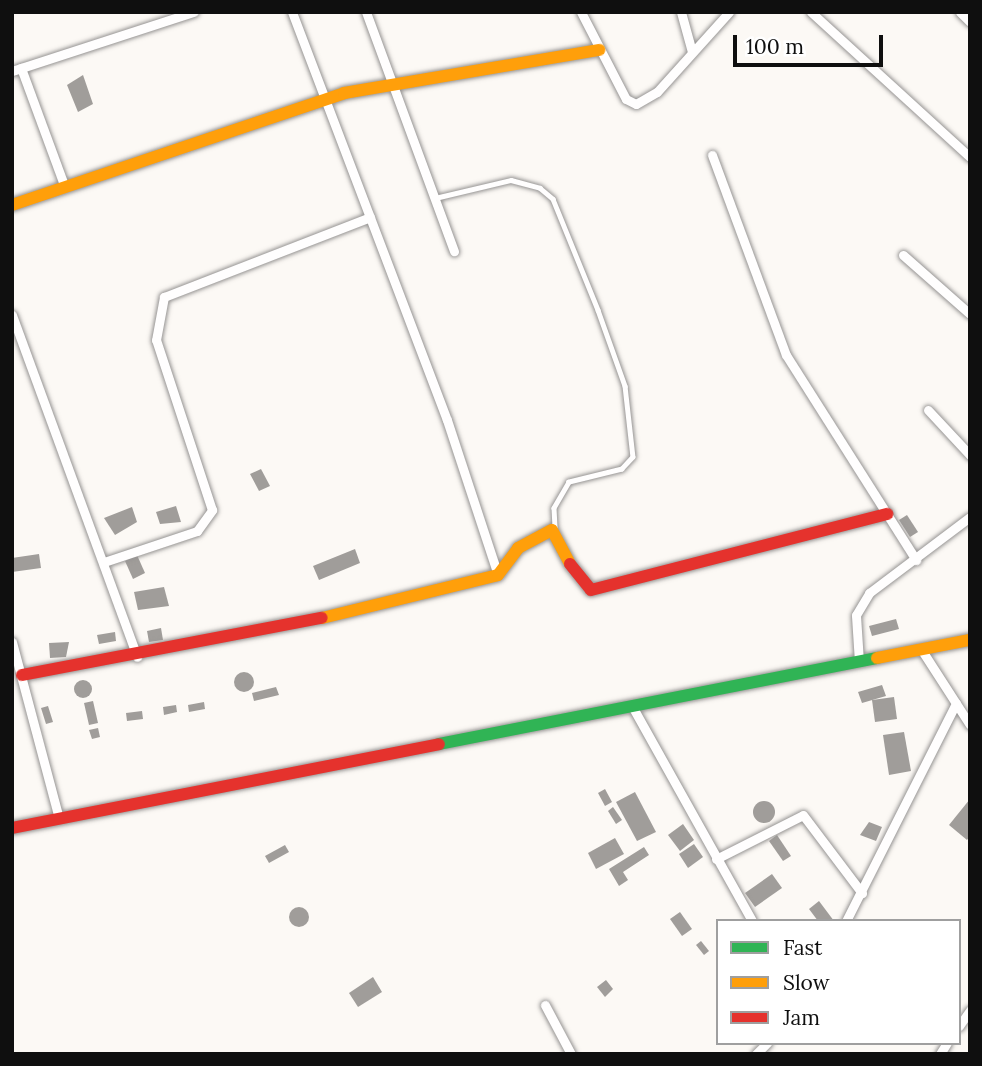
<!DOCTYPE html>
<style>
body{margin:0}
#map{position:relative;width:982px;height:1066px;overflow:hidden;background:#fcf9f5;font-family:Lora,serif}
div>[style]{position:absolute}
.building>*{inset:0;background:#a09d9a}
.round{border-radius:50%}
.roads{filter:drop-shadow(0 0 2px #969493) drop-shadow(0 0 2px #969493)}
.lane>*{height:4.5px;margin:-2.25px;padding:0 2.25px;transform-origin:2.25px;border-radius:2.25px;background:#fffefe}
.street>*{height:9px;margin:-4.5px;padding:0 4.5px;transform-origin:4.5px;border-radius:4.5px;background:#fffefe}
.fast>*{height:12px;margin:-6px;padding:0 6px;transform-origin:6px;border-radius:6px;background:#30b455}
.slow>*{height:12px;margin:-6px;padding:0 6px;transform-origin:6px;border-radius:6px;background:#ff9f0a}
.jam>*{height:12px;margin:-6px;padding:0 6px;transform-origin:6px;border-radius:6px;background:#e5322d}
span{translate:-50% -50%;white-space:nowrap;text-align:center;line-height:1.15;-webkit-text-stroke:7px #fff;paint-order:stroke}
.frame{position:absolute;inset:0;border:14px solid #0f0f0f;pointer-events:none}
.legend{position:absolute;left:716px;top:919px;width:245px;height:126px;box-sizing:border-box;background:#fff;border:2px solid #9f9f9f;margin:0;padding:9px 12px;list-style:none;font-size:21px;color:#0f0f0f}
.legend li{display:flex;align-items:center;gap:14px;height:35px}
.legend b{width:35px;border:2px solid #9f9f9f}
.scale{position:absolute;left:733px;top:35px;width:150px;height:32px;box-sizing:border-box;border:4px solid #0f0f0f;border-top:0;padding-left:9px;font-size:21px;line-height:24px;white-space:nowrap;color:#0f0f0f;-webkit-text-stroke:5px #fff;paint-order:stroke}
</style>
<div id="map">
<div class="building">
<i style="clip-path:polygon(83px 75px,93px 104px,78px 112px,67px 85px)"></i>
<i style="clip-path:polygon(261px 469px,270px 486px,259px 491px,250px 474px)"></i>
<i style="clip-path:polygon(176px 506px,181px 522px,160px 524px,156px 512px)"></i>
<i style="clip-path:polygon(132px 507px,137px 522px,115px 535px,104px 518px)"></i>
<i style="clip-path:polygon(907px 515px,918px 532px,910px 537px,899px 520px)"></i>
<i style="clip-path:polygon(355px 549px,360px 563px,319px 580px,313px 566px)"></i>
<i style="clip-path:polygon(39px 554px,41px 568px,12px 572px,12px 558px)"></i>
<i style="clip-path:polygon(137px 555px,145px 573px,133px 579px,125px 561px)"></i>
<i style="clip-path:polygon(164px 587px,169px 606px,138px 610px,134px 592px)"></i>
<i style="clip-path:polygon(896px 619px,899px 629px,872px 636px,869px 626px)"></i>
<i style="clip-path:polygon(161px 628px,163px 640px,149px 642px,147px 631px)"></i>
<i style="clip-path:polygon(115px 632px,116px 641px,99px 644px,97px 635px)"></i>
<i style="clip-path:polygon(69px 642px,66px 657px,50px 658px,49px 643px)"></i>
<i class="round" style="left:234px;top:672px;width:20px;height:20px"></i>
<i class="round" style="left:74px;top:680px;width:18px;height:18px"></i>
<i style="clip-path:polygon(882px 685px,886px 696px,862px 703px,858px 692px)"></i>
<i style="clip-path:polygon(276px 687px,279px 695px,254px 701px,252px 693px)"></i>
<i style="clip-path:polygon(894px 697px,897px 719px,875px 722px,872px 700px)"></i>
<i style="clip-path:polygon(93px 701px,98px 723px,89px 725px,84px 703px)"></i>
<i style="clip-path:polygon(204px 702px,205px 709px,189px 712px,188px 705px)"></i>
<i style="clip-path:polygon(176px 705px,177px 712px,164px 715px,163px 707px)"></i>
<i style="clip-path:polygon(48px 706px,53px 722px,46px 724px,41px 708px)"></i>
<i style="clip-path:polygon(142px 711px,143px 719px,127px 721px,126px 713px)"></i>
<i style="clip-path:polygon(98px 728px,100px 737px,92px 739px,89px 730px)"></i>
<i style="clip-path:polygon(904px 732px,911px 771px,889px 775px,883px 735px)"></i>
<i style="clip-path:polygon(605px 789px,612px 802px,605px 806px,598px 793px)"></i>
<i style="clip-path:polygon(635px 792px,656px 832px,637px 841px,616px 802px)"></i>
<i style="clip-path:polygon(970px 799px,970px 836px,967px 840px,949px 825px)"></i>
<i class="round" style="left:753px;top:801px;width:22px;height:22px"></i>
<i style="clip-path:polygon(613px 807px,622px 820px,616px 824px,608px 811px)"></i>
<i style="clip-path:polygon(869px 822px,882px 827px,876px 841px,860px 835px)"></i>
<i style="clip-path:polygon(683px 824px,694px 840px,680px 851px,668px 835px)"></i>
<i style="clip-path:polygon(777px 835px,791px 856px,783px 861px,769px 841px)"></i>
<i style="clip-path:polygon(615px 838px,624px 854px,596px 869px,588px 853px)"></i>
<i style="clip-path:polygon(694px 844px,703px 857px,688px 868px,679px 854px)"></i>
<i style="clip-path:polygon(285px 845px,289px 852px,269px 863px,265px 856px)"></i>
<i style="clip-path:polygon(644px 847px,649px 855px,623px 872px,628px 880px,619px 886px,609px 869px)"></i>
<i style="clip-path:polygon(772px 874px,782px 888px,755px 907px,745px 893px)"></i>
<i style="clip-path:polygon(819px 901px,834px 921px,818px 921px,809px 909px)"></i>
<i class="round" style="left:289px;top:907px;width:20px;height:20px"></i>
<i style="clip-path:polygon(680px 912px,692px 929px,682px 936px,670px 919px)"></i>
<i style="clip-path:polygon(701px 941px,709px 951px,704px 955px,696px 945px)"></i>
<i style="clip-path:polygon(373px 977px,382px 992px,358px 1007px,349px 993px)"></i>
<i style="clip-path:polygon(606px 980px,613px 989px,605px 997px,597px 987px)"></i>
</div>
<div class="roads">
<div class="lane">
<i style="left:435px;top:198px;width:78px;rotate:-13.3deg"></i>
<i style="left:511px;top:180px;width:30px;rotate:15deg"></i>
<i style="left:540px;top:188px;width:17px;rotate:40deg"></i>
<i style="left:553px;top:199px;width:120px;rotate:67.9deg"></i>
<i style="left:598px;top:310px;width:81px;rotate:70.4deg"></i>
<i style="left:625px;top:386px;width:71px;rotate:83.6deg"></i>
<i style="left:633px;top:457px;width:16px;rotate:133deg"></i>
<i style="left:622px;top:469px;width:55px;rotate:166.2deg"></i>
<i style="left:569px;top:482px;width:30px;rotate:120deg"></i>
<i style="left:554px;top:508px;width:20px;rotate:87deg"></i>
</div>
<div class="street">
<i style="left:292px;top:12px;width:436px;rotate:69.2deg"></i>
<i style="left:447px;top:420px;width:163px;rotate:71.8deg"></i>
<i style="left:366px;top:12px;width:255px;rotate:69.8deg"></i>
<i style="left:581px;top:12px;width:98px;rotate:62.7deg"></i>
<i style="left:626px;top:99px;width:11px;rotate:27deg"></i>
<i style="left:636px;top:104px;width:24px;rotate:-30deg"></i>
<i style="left:657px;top:92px;width:108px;rotate:-48deg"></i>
<i style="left:681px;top:12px;width:41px;rotate:74.6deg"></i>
<i style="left:811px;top:12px;width:215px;rotate:42.4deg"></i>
<i style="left:960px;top:12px;width:14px;rotate:45deg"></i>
<i style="left:21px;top:68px;width:125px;rotate:69.8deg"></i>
<i style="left:12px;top:71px;width:191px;rotate:-18deg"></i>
<i style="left:712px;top:155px;width:213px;rotate:69.7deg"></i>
<i style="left:786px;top:355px;width:243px;rotate:57.6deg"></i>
<i style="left:903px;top:255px;width:89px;rotate:41.4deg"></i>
<i style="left:12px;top:315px;width:364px;rotate:69.9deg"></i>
<i style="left:928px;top:410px;width:62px;rotate:47deg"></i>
<i style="left:104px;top:562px;width:98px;rotate:-18.4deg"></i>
<i style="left:197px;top:531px;width:26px;rotate:-54deg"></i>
<i style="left:212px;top:510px;width:179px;rotate:-108.2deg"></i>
<i style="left:156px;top:340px;width:44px;rotate:-79.5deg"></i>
<i style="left:164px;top:297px;width:221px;rotate:-21.2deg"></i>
<i style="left:12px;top:642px;width:183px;rotate:75.1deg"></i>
<i style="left:921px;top:649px;width:90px;rotate:57.2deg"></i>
<i style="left:859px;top:662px;width:47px;rotate:-93.7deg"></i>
<i style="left:856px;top:615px;width:26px;rotate:-59deg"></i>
<i style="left:869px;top:593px;width:126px;rotate:-37deg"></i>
<i style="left:632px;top:706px;width:246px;rotate:60.8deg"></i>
<i style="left:716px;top:859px;width:97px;rotate:-26.8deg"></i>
<i style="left:803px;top:815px;width:98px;rotate:52.9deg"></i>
<i style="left:846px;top:921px;width:244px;rotate:-63.2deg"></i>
<i style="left:545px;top:1005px;width:55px;rotate:62deg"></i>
<i style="left:959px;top:1026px;width:19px;rotate:-55deg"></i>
<i style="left:756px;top:1054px;width:16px;rotate:-45deg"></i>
<i style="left:940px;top:1054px;width:13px;rotate:-58deg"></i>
</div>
<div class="fast">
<i style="left:439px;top:744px;width:446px;rotate:-11.1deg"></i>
</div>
<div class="slow">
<i style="left:12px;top:205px;width:350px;rotate:-18.6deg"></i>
<i style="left:344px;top:93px;width:259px;rotate:-9.6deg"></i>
<i style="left:322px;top:618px;width:181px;rotate:-13.7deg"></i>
<i style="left:498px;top:575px;width:34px;rotate:-53deg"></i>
<i style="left:518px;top:548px;width:38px;rotate:-28deg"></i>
<i style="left:552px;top:530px;width:38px;rotate:62deg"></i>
<i style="left:877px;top:658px;width:95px;rotate:-11deg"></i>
</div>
<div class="jam">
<i style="left:570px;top:564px;width:33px;rotate:51deg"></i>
<i style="left:591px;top:590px;width:306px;rotate:-14.4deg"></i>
<i style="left:22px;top:675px;width:305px;rotate:-10.8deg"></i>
<i style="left:12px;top:828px;width:435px;rotate:-11.1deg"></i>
</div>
</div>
<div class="frame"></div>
<ul class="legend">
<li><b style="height:9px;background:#30b455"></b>Fast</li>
<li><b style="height:9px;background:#ff9f0a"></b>Slow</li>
<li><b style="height:9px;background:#e5322d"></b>Jam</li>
</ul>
<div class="scale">100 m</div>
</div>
